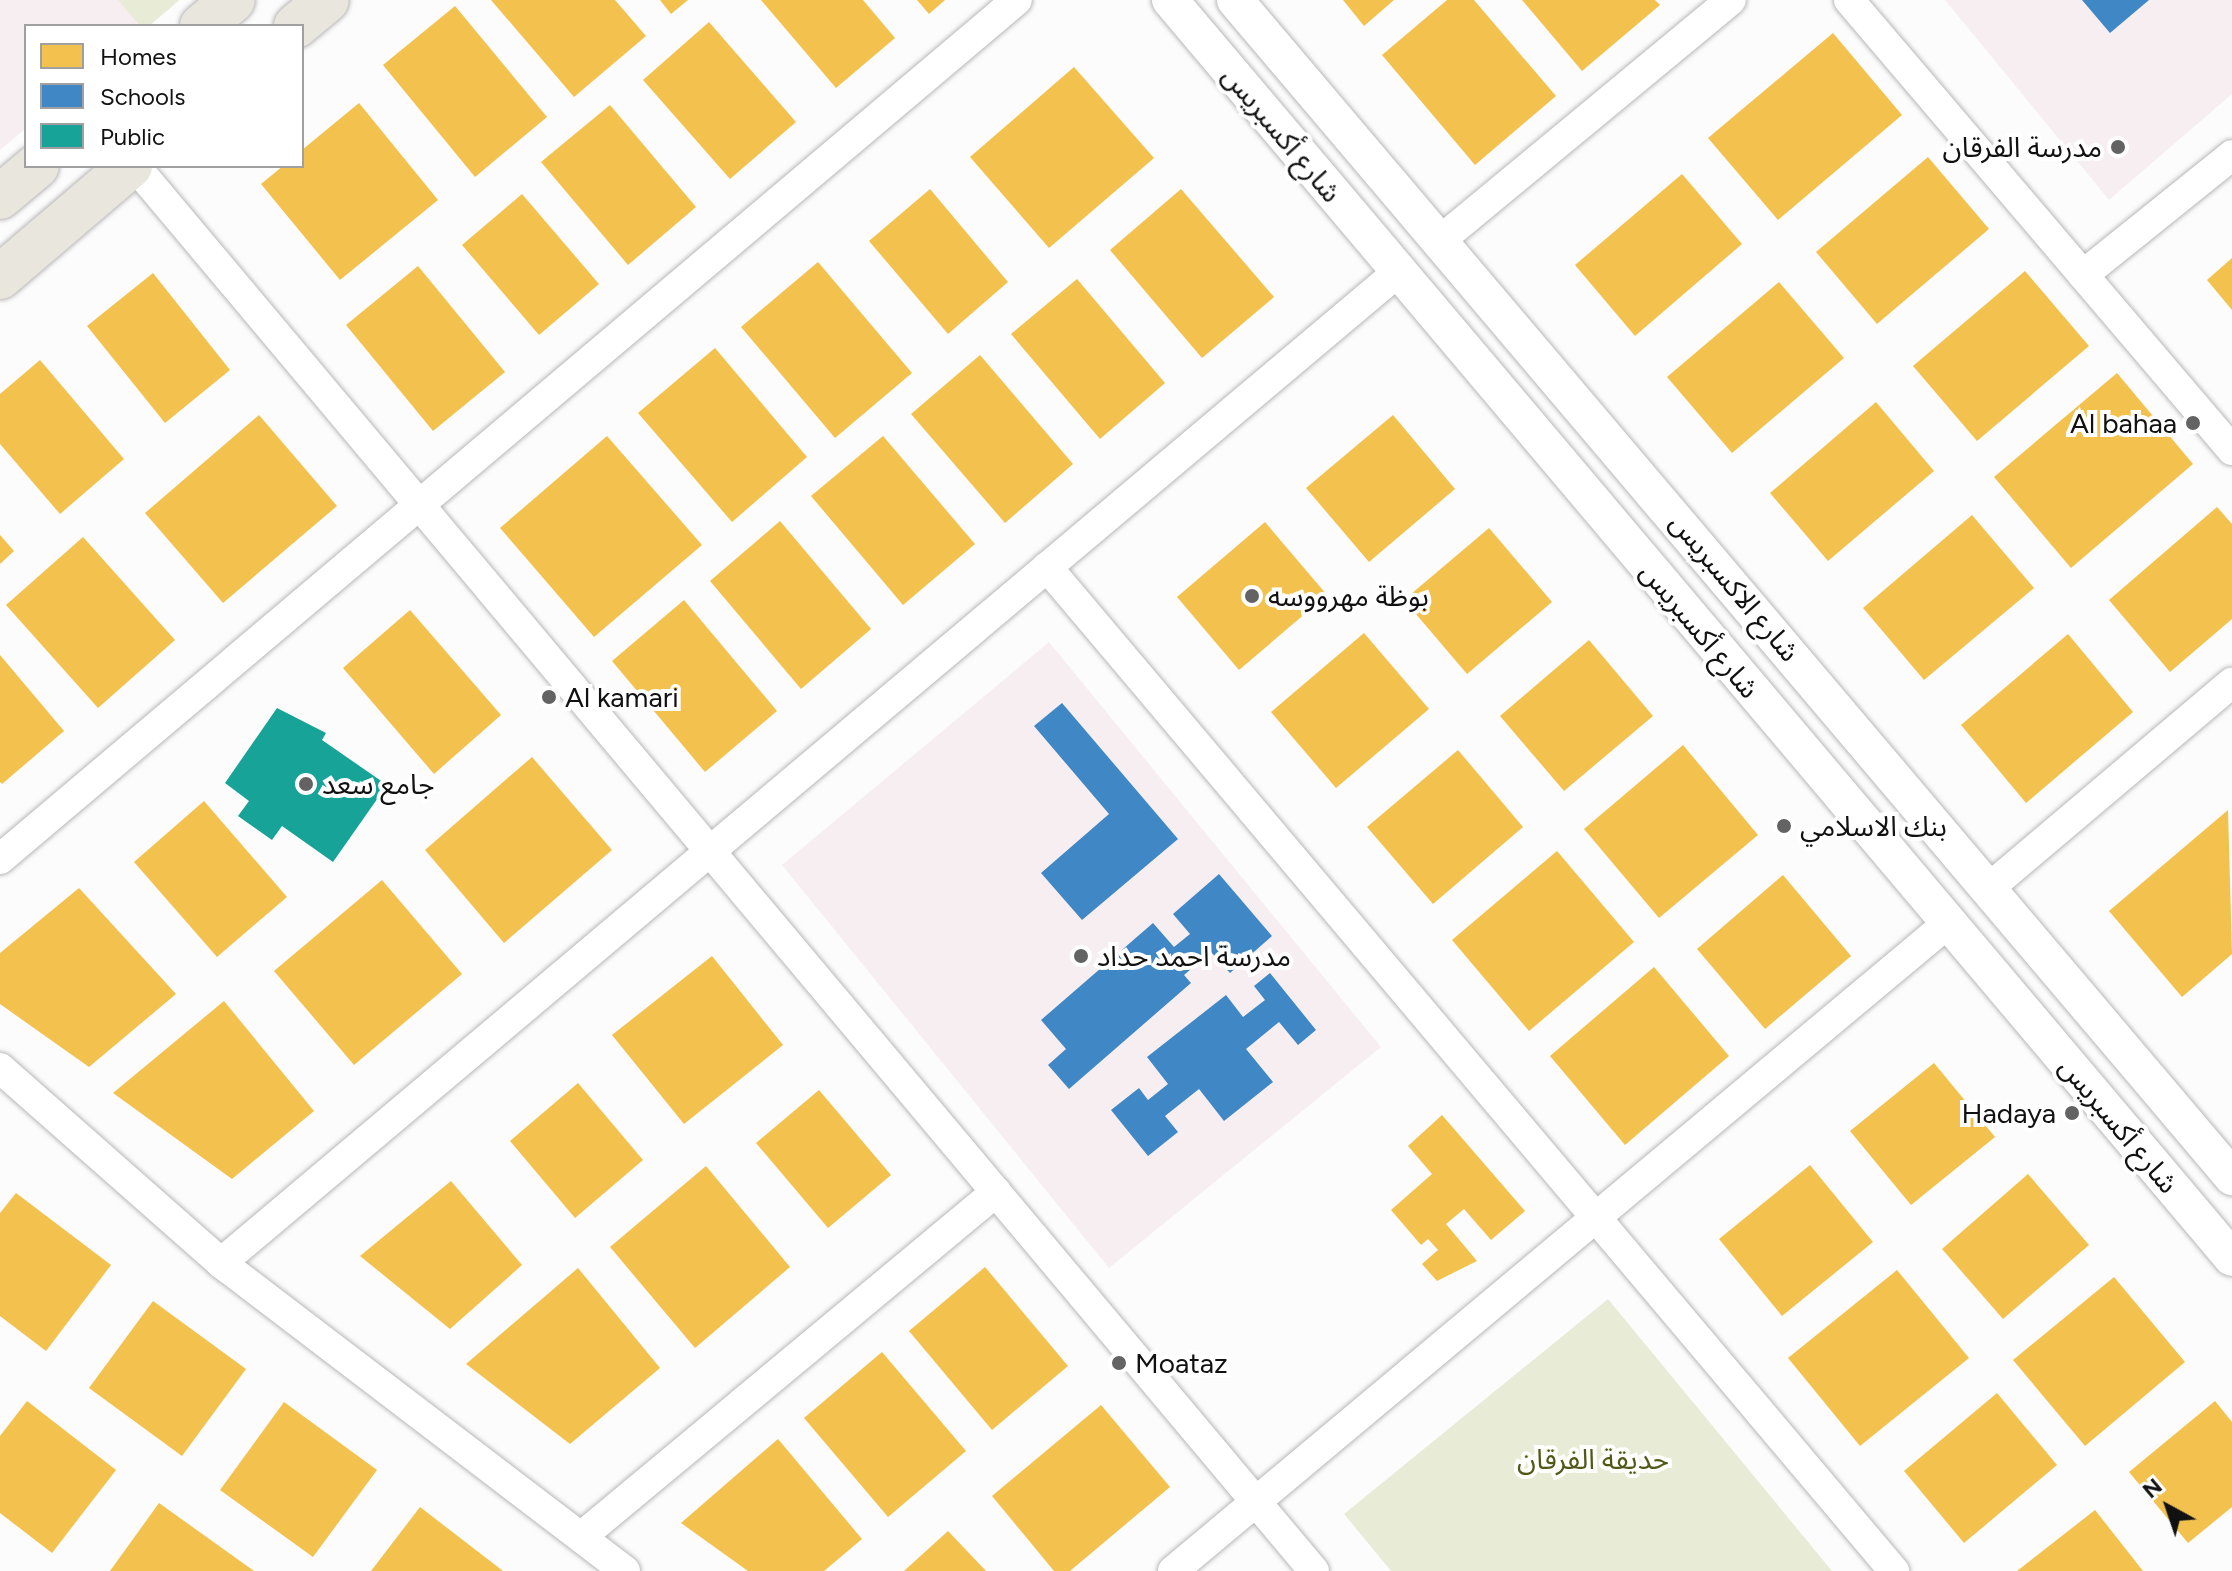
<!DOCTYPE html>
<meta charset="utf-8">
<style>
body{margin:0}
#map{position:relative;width:2232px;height:1571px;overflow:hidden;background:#fcfcfc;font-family:Figtree,"Noto Sans Arabic",sans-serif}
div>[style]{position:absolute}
.education>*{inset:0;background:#f7eef1}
.green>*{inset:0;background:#e8ecd6}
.homes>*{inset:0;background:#f2c14e}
.schools>*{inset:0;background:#3f88c5}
.public>*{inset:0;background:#17a398}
.roads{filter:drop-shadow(0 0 2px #b8b8b9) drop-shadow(0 0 2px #b8b8b9)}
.minor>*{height:30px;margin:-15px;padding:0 15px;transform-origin:15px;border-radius:15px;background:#fff}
.tertiary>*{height:36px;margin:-18px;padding:0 18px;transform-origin:18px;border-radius:18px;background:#fff}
.primary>*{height:44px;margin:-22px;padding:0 22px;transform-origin:22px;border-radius:22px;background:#e8e6dd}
.dots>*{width:22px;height:22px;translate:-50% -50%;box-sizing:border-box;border:4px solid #fff;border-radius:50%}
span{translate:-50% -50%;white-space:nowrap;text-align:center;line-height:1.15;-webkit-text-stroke:8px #fff;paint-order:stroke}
.street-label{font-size:28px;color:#111112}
.poi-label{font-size:28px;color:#111112}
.right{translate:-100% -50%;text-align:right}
.left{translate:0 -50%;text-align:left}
.park-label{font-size:28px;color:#525917}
.legend{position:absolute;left:24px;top:24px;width:280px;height:144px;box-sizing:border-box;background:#fff;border:2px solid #a0a0a0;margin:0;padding:10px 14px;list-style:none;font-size:24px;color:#111112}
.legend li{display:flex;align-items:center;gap:16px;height:40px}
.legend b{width:40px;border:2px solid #a0a0a0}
.north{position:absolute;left:2128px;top:1467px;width:80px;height:80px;-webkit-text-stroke:6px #fff;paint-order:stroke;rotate:320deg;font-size:22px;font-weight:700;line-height:32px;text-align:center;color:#111112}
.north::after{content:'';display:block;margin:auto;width:28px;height:36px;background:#111112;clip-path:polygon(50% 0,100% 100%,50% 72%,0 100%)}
</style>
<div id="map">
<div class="education">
<i style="clip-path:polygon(0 0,180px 0,149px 26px,26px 26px,26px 128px,0 150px)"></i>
<i style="clip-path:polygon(1945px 0,2232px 0,2232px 94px,2109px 200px)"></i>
<i style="clip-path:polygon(1049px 642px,1381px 1047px,1109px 1268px,782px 865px)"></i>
</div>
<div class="green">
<i style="clip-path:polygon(118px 0,179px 0,149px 26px,140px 26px)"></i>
<i style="clip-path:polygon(1608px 1299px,1832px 1571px,1391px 1571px,1344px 1514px)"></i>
</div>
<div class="homes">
<i style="clip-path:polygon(491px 0,615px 0,646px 36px,574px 97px)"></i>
<i style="clip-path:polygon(660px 0,688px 0,671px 14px)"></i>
<i style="clip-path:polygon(761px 0,863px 0,895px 38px,836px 88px)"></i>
<i style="clip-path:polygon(917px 0,945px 0,929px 14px)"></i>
<i style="clip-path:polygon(1343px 0,1394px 0,1364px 26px)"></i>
<i style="clip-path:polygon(1447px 0,1474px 0,1556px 96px,1475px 165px,1382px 55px)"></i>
<i style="clip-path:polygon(1522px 0,1655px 0,1660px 5px,1582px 71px)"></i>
<i style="clip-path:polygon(455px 6px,547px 117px,475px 177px,383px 65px)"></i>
<i style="clip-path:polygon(709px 22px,796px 122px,730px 179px,643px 80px)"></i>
<i style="clip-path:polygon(1833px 33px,1902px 115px,1778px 220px,1708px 138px)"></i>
<i style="clip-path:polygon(1074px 67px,1154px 158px,1049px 248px,970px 157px)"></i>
<i style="clip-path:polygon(359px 103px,438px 200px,340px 280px,261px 184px,283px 166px,302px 166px,302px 150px)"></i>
<i style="clip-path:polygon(610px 105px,696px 207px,628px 265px,541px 162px)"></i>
<i style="clip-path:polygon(1928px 157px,1989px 229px,1877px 324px,1816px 252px)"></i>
<i style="clip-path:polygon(1682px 174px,1742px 244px,1635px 336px,1575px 265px)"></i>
<i style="clip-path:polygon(930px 189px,1008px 282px,948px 334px,869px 241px)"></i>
<i style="clip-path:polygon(1181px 189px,1274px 297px,1202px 358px,1110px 250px)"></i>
<i style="clip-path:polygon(522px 194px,599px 284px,539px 335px,462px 245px)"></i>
<i style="clip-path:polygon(2232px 258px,2232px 310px,2207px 280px)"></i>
<i style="clip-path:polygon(818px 262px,912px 373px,835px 438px,741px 327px)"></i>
<i style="clip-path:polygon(418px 266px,505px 372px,433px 431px,346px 325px)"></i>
<i style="clip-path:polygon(2025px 271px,2089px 346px,1977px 441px,1913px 366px)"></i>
<i style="clip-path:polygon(153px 273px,230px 370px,165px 423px,87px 326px)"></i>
<i style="clip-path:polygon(1077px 279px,1165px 383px,1100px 439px,1011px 334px)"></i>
<i style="clip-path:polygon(1779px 282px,1844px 358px,1732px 453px,1667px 377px)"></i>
<i style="clip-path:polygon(715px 348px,807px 457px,732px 522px,638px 413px)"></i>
<i style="clip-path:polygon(980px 355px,1073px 464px,1005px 523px,911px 414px)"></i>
<i style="clip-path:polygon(40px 360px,124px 459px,60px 514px,0 444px,0 394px)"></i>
<i style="clip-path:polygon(2117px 373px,2193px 464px,2071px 568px,1994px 477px)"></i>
<i style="clip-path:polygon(1876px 402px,1934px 471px,1828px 561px,1770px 493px)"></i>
<i style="clip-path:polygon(259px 415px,337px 506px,223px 603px,145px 513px)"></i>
<i style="clip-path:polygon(1393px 415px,1455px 489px,1369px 562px,1306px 488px)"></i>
<i style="clip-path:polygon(607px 436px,702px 545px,594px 637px,500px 528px)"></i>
<i style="clip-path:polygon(883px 436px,975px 544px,903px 605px,811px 496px)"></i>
<i style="clip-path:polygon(2217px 507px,2232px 524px,2232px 619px,2170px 672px,2109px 600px)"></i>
<i style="clip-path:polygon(1972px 515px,2034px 588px,1924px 680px,1863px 608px)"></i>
<i style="clip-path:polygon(780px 521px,871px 629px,801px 689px,710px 581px)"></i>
<i style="clip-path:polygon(1265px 522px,1327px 595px,1239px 670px,1177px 597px)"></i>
<i style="clip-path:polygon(1489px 528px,1552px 602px,1467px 674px,1404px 600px)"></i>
<i style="clip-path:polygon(0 535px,14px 551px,0 564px)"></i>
<i style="clip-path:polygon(83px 537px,175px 640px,98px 708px,6px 605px)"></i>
<i style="clip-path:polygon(684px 600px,777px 711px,705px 772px,612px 661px)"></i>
<i style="clip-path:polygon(410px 610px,501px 715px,434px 774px,343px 668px)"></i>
<i style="clip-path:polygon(1364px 633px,1429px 709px,1336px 788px,1271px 712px)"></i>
<i style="clip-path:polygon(2068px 634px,2133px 712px,2026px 803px,1961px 725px)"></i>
<i style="clip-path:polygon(1589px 640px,1653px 716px,1564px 791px,1500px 716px)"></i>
<i style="clip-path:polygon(0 655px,64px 731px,2px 784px,0 782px)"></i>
<i style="clip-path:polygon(1683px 745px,1758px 835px,1659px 918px,1584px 829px)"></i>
<i style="clip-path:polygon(1458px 750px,1523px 827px,1433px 904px,1367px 827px)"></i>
<i style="clip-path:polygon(532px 757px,612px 850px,504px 943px,425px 850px)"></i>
<i style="clip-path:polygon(204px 801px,287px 897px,217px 957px,134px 862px)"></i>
<i style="clip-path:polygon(2228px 810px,2232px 954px,2182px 997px,2109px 911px)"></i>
<i style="clip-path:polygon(1557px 851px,1634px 942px,1529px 1031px,1452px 940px)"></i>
<i style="clip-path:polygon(1783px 875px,1851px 956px,1765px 1029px,1697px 949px)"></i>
<i style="clip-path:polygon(382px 880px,462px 974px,354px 1065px,274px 971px)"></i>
<i style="clip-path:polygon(79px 888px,176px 994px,89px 1067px,0 1004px,0 953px)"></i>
<i style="clip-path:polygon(712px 956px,783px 1045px,684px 1124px,612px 1035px)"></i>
<i style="clip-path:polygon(1654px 967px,1729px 1056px,1625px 1145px,1550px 1056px)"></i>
<i style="clip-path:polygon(224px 1001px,314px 1111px,232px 1179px,113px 1093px)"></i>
<i style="clip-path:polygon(1934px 1063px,1995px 1137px,1911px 1205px,1850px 1131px)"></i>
<i style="clip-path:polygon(578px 1083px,643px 1160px,575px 1218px,510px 1141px)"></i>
<i style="clip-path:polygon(819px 1090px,891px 1175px,828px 1228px,756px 1143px)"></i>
<i style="clip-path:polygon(1442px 1115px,1525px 1211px,1491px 1240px,1464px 1209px,1446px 1224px,1477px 1261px,1437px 1281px,1422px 1264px,1438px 1250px,1428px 1239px,1421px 1245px,1391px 1210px,1432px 1174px,1408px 1146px)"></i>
<i style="clip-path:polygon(1810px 1165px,1873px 1242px,1782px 1316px,1719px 1239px)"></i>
<i style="clip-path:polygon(706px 1166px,790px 1267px,695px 1348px,610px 1247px)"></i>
<i style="clip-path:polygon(2028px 1174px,2089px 1245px,2003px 1319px,1942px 1249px)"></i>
<i style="clip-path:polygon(451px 1181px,522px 1265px,450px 1329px,360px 1256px)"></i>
<i style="clip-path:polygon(16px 1193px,111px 1265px,46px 1351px,0 1316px,0 1213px)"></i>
<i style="clip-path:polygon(985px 1267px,1068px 1366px,992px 1430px,909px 1331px)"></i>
<i style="clip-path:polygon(578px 1268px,660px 1368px,570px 1444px,466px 1364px)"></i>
<i style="clip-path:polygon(1897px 1270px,1969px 1358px,1860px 1446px,1788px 1358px)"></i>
<i style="clip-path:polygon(2114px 1277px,2185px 1362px,2085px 1446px,2013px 1360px)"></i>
<i style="clip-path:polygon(153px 1301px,246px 1369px,182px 1456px,89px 1388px)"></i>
<i style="clip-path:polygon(882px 1352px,966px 1451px,888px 1517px,804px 1418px)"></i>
<i style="clip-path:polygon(1997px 1393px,2057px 1465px,1964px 1543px,1904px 1471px)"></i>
<i style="clip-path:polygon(27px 1401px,116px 1470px,52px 1553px,0 1513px,0 1436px)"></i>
<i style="clip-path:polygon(2215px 1401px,2232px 1422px,2232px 1507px,2188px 1543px,2129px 1472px)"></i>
<i style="clip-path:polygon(284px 1402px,377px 1470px,313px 1557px,220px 1490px)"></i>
<i style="clip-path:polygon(1101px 1405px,1170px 1487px,1070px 1571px,1054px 1571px,992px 1496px)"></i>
<i style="clip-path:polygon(778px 1439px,862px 1539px,824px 1571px,748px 1571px,681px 1523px)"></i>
<i style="clip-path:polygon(159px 1503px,254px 1571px,110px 1571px)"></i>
<i style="clip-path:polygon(420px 1507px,503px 1571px,371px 1571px)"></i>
<i style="clip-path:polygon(2095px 1510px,2143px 1571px,2017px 1571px)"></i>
<i style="clip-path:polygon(948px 1531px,986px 1571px,904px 1571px)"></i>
</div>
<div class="schools">
<i style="clip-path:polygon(2082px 0,2149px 0,2110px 33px)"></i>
<i style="clip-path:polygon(1062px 703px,1178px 839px,1082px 920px,1041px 873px,1109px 814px,1034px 726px)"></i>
<i style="clip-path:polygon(1219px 874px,1272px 936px,1230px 973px,1211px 952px,1184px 975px,1191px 983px,1069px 1089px,1048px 1065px,1066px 1049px,1041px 1020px,1153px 923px,1174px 947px,1190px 934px,1173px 914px)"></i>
<i style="clip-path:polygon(1270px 973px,1316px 1030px,1298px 1045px,1279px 1022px,1246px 1049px,1273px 1082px,1224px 1121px,1199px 1089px,1165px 1116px,1178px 1132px,1148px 1156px,1111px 1110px,1139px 1088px,1148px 1100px,1168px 1084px,1147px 1057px,1226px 995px,1243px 1017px,1265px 1000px,1254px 986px)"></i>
</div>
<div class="public">
<i style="clip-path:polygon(277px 708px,326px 733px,322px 740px,387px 785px,333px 862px,282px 826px,272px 840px,238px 816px,249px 801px,225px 783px)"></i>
</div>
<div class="roads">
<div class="minor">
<i style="left:1849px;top:0;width:591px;rotate:49.6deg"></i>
<i style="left:135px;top:166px;width:1834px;rotate:50deg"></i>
<i style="left:1442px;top:239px;width:375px;rotate:-39.6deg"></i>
<i style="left:2083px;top:275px;width:191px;rotate:-38.8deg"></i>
<i style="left:1047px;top:567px;width:1314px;rotate:49.85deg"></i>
<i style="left:0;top:859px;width:1331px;rotate:-40.19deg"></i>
<i style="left:1989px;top:888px;width:318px;rotate:-40.2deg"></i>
<i style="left:0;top:1068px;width:295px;rotate:41.4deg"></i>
<i style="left:221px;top:1263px;width:508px;rotate:37.32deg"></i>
<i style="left:221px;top:1263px;width:1539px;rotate:-40.1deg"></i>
<i style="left:581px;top:1537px;width:540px;rotate:-39.74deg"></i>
<i style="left:1173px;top:1571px;width:1010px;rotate:-39.9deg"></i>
</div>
<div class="tertiary">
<i style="left:1170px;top:0;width:1646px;rotate:49.83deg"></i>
<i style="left:1235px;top:0;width:1543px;rotate:49.73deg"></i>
</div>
<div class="primary">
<i style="left:202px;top:26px;width:40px;rotate:-40deg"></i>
<i style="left:296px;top:26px;width:40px;rotate:-40deg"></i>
<i style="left:0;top:197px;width:48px;rotate:-40deg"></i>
<i style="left:0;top:277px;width:171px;rotate:-40.5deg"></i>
</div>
</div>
<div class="dots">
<i style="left:2118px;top:147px;background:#636364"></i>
<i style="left:2193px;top:423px;background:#636364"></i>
<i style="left:1252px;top:596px;background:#636364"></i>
<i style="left:549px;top:697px;background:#636364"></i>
<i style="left:306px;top:784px;background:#636364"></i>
<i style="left:1784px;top:826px;background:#636364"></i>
<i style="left:1081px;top:956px;background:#636364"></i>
<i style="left:2072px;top:1113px;background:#636364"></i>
<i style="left:1119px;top:1363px;background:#636364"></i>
</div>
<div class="street-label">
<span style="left:1282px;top:134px;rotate:50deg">شارع أكسبريس</span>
<span style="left:1735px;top:587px;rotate:50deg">شارع الاكسبريس</span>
<span style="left:1700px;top:630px;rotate:50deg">شارع أكسبريس</span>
<span style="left:2119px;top:1125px;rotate:50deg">شارع أكسبريس</span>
</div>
<div class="poi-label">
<span class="right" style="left:2102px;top:147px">مدرسة الفرقان</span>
<span class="right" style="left:2177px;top:423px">Al bahaa</span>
<span class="left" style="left:1268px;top:596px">بوظة مهرووسه</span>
<span class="left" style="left:565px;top:697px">Al kamari</span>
<span class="left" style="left:322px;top:784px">جامع سعد</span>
<span class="left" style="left:1800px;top:826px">بنك الاسلامي</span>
<span class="left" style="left:1097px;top:956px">مدرسة احمد حداد</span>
<span class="right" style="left:2056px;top:1113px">Hadaya</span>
<span class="left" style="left:1135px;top:1363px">Moataz</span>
</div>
<div class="park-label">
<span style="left:1593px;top:1459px">حديقة الفرقان</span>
</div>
<ul class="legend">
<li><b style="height:22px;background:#f2c14e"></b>Homes</li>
<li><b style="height:22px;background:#3f88c5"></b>Schools</li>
<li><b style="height:22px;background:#17a398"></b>Public</li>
</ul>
<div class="north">N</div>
</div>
